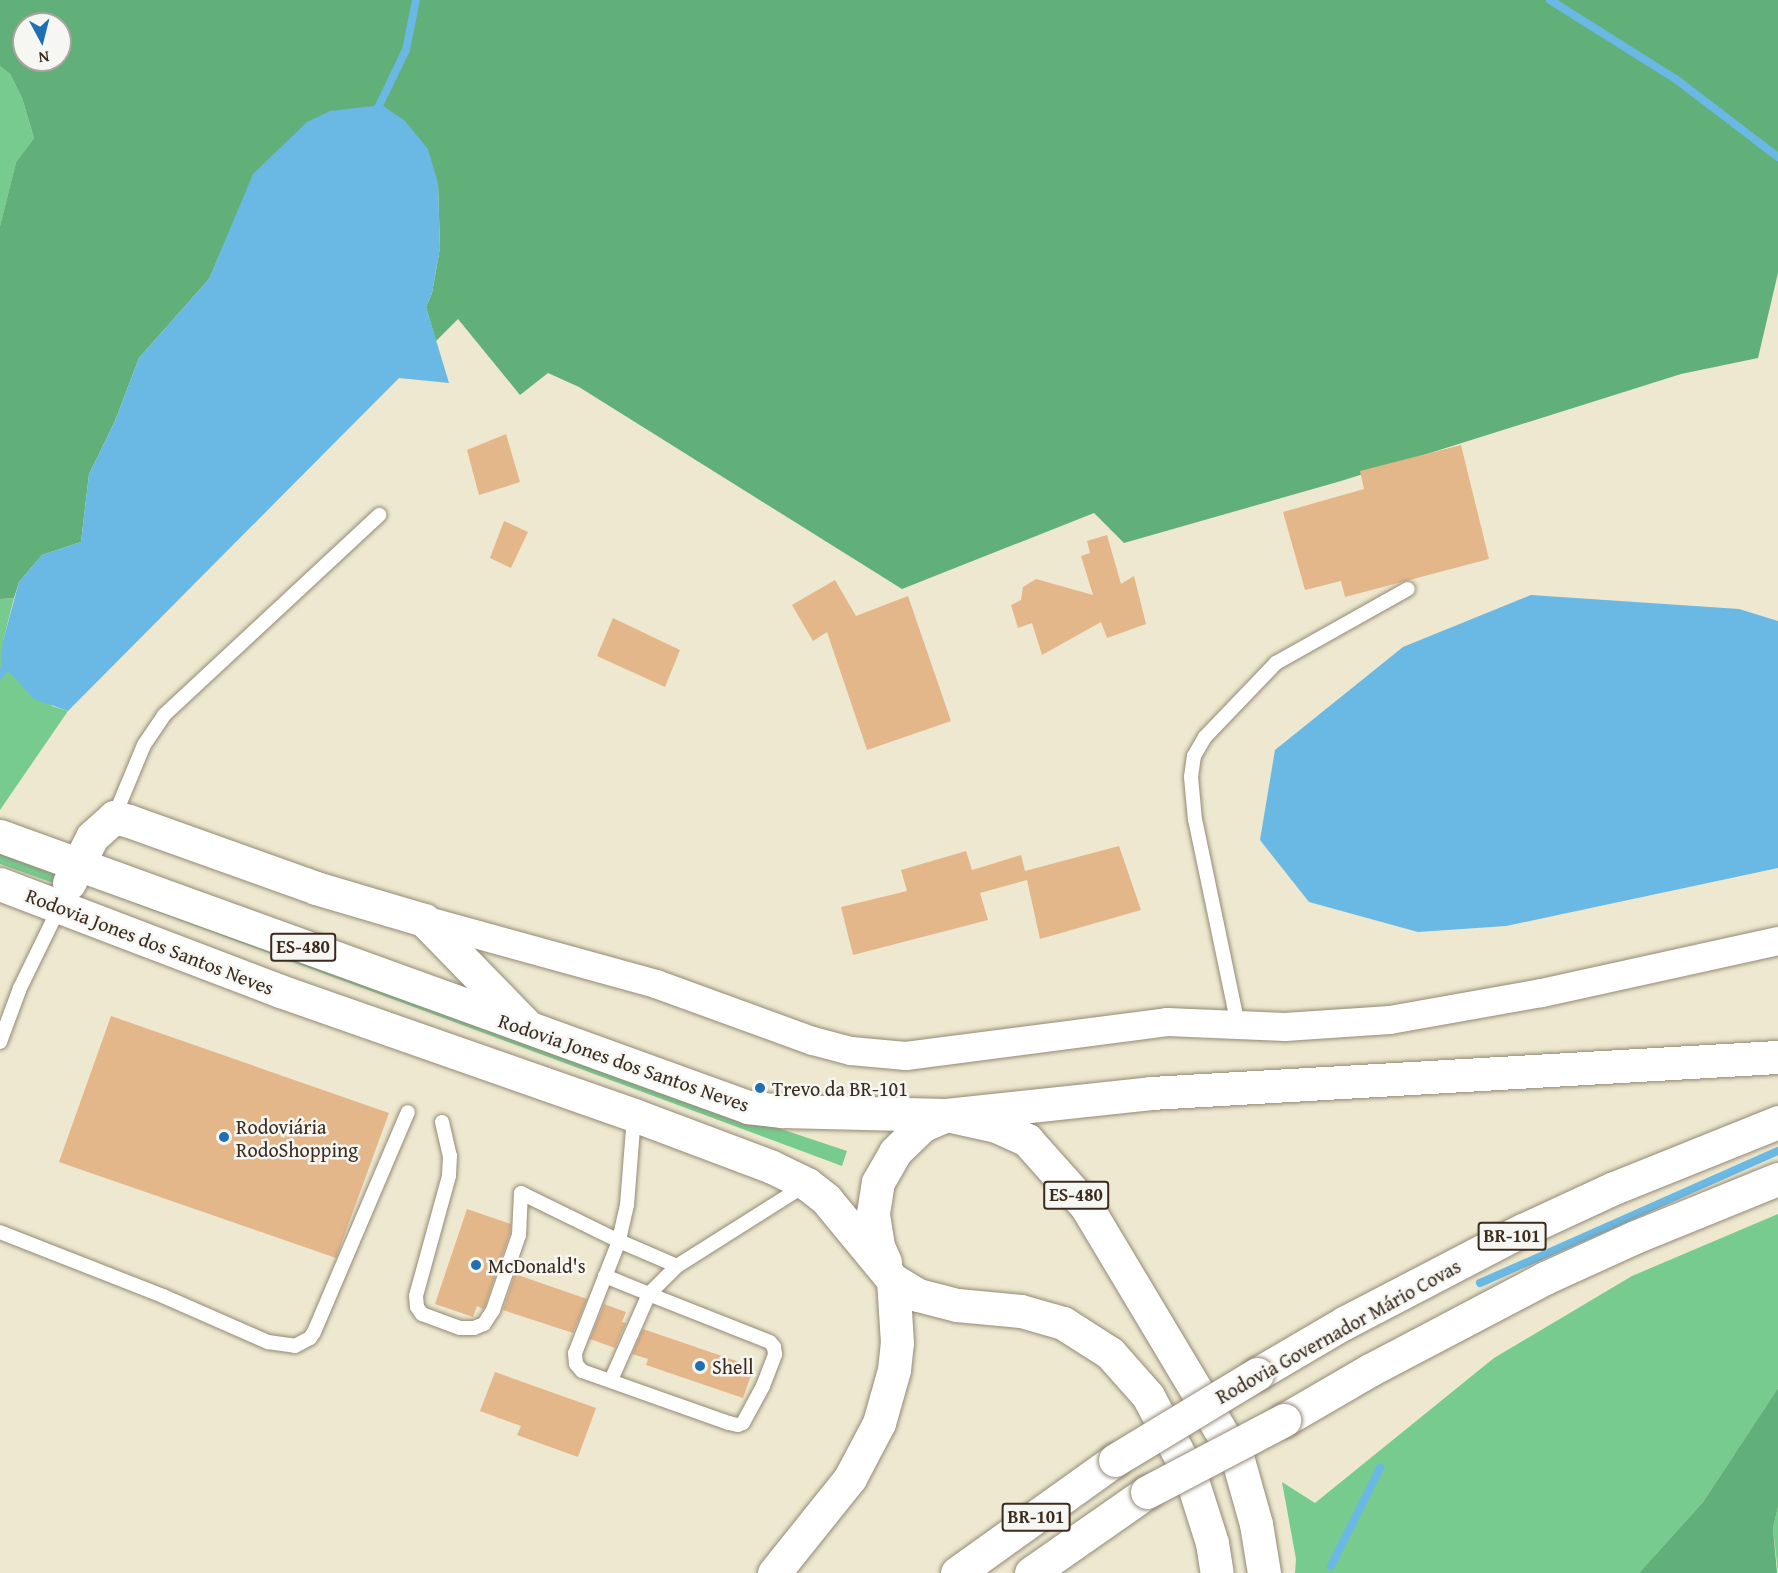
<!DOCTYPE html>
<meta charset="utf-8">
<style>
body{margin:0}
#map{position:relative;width:1778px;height:1573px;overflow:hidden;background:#ede8cf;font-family:"Gentium Book Plus",serif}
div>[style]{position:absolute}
.green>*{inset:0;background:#77cb8e}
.forest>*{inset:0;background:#61af79}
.water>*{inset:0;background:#6ab8e4}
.stream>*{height:8px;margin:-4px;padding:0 4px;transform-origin:4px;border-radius:4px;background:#6ab8e4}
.building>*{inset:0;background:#e4b78b}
.roads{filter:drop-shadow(0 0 2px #948976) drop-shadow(0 0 2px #948976)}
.lane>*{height:14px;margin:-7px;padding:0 7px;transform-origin:7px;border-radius:7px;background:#fff}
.street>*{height:28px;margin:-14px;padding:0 14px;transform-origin:14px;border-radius:14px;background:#fff}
.primary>*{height:33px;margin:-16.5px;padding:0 16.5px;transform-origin:16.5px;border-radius:16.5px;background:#fff}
.highway>*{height:33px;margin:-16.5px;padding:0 16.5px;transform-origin:16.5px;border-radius:16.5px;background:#fff}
.bridges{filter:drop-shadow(0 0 2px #948976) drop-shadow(0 0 2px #948976)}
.highway-bridge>*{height:33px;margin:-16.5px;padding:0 16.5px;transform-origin:16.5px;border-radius:16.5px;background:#fff}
.dots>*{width:16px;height:16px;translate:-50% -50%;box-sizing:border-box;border:3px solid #f6f6f2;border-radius:50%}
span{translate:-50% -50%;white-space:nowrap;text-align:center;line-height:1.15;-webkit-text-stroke:5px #f6f6f2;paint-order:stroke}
.shield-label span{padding:2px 4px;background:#f6f6f2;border:2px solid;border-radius:4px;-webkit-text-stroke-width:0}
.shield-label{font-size:18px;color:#3b2a1e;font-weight:700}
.street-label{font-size:20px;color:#3b2a1e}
.poi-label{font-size:20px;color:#3b2a1e}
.left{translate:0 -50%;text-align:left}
.north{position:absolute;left:12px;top:12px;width:60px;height:60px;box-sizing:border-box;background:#f6f6f2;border:2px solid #aba49d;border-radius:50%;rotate:173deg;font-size:16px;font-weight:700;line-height:24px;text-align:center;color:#3b2a1e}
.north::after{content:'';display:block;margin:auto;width:21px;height:27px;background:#1f6fb2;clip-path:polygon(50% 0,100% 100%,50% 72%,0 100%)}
</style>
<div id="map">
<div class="green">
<i style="clip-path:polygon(0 66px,10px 74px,22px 98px,34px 138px,16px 162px,0 226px)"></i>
<i style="clip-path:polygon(14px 598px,3px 641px,52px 706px,68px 711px,0 810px,0 599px)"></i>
<i style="clip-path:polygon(0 844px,63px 867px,56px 884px,0 864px)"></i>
<i style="clip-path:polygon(97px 873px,772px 1126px,847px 1151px,842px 1166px,91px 887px)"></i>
<i style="clip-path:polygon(1778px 1214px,1778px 1388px,1703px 1502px,1639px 1573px,1295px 1573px,1296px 1559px,1282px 1482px,1315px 1503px,1494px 1358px,1632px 1276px)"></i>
<i style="clip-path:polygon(1778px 1507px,1778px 1573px,1773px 1528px)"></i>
</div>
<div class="forest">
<i style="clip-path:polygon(evenodd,0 0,1778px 0,1778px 273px,1758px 358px,1681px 374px,1341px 481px,1124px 543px,1094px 513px,902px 589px,579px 387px,548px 373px,520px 395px,458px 319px,436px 341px,426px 307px,432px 293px,440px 248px,438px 183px,241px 205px,209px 279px,139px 358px,115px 421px,89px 474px,81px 542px,42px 555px,19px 582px,14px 598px,0 599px,0 226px,16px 162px,34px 138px,22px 98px,10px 74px,0 66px,0 0,24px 24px,60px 24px,60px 60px,24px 60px,24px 24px)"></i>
<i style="clip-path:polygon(1778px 1388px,1778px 1507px,1773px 1528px,1777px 1573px,1639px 1573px,1703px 1502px)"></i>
</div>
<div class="water">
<i style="clip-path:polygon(382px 105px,405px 121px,428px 149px,438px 183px,440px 248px,432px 293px,426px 307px,449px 383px,399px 378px,68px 711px,34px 699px,1px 663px,3px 641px,19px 582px,42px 555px,81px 542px,89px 474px,115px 421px,139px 358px,209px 279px,253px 174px,307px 122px,330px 111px)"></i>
<i style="clip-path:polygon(1531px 595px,1739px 609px,1778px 621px,1778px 868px,1506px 926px,1418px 932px,1309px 902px,1260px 840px,1275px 750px,1403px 647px)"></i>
</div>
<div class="stream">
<i style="left:1550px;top:0;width:150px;rotate:32.2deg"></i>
<i style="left:1677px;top:80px;width:127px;rotate:37.3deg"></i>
<i style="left:375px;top:114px;width:71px;rotate:-64.2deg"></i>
<i style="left:406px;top:50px;width:51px;rotate:-78.7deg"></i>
<i style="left:0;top:675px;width:18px;rotate:-52deg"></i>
<i style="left:1480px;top:1283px;width:326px;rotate:-23.9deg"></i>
<i style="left:1331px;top:1566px;width:110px;rotate:-63.4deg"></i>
</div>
<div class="building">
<i style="clip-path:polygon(506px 434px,520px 482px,479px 495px,467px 450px)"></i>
<i style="clip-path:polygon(1461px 445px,1489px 559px,1345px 597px,1341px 581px,1305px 590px,1283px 512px,1364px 489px,1360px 471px)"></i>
<i style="clip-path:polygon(504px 521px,528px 532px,511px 568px,490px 558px)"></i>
<i style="clip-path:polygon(1107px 535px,1121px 584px,1134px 576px,1146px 624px,1107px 638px,1101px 622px,1042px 655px,1032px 623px,1018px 628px,1011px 605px,1021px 600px,1023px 587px,1036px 579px,1093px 595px,1081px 556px,1090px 553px,1087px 541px)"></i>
<i style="clip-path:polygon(835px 580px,856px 616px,908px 596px,951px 721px,867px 750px,827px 632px,813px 641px,792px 605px)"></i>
<i style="clip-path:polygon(613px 618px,680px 650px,665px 687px,597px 656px)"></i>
<i style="clip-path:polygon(1119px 846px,1141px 910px,1040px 939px,1027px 880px,980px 893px,988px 920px,853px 955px,841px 907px,907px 891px,901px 870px,966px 851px,972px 870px,1021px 855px,1025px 871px)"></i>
<i style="clip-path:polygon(111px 1016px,389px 1113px,336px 1258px,59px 1162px)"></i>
<i style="clip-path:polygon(467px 1209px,511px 1224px,510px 1233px,485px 1306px,483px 1309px,477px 1306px,473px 1317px,435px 1304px)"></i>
<i style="clip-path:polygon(515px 1274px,587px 1299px,573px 1333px,503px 1310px)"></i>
<i style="clip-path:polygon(604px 1304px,626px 1312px,622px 1322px,626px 1323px,615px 1348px,590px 1339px)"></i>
<i style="clip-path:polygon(643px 1329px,754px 1367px,743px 1398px,646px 1365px,648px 1359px,632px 1354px)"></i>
<i style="clip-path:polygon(495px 1372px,596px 1408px,578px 1457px,517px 1435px,521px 1426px,480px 1411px)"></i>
</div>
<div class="roads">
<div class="lane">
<i style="left:114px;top:817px;width:78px;rotate:-67.4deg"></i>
<i style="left:144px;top:745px;width:36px;rotate:-56deg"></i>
<i style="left:164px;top:715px;width:294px;rotate:-42.9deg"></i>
<i style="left:1238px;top:1025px;width:209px;rotate:-101.8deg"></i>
<i style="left:1195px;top:820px;width:43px;rotate:-95.3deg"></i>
<i style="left:1191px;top:777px;width:21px;rotate:-82deg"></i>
<i style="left:1194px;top:756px;width:22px;rotate:-60deg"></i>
<i style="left:1205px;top:737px;width:103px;rotate:-46.2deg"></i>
<i style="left:1276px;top:663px;width:151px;rotate:-29.3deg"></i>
<i style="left:0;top:1042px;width:58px;rotate:-69.7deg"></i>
<i style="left:20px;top:988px;width:91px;rotate:-64deg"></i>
<i style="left:634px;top:1116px;width:89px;rotate:94.5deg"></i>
<i style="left:627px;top:1205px;width:37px;rotate:103deg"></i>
<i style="left:619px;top:1241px;width:120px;rotate:111.4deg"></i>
<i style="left:575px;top:1353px;width:11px;rotate:85deg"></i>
<i style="left:576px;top:1364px;width:9px;rotate:49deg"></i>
<i style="left:582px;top:1371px;width:156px;rotate:19.5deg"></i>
<i style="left:729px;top:1423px;width:9px;rotate:13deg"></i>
<i style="left:738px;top:1425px;width:5px;rotate:-22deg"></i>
<i style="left:743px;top:1423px;width:42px;rotate:-61.6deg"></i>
<i style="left:763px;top:1386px;width:34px;rotate:-69deg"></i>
<i style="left:775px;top:1354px;width:7px;rotate:-98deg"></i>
<i style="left:774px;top:1347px;width:6px;rotate:-129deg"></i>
<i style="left:770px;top:1342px;width:130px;rotate:-158.4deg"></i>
<i style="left:649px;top:1294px;width:40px;rotate:-45deg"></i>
<i style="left:677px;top:1266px;width:151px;rotate:-32.3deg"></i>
<i style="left:442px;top:1122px;width:35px;rotate:77deg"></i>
<i style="left:450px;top:1156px;width:20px;rotate:93deg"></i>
<i style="left:449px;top:1176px;width:124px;rotate:105.4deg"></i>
<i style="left:416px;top:1296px;width:11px;rotate:85deg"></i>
<i style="left:417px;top:1307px;width:9px;rotate:54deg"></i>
<i style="left:422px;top:1314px;width:40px;rotate:20.2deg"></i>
<i style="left:460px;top:1328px;width:14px"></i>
<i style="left:474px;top:1328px;width:11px;rotate:-22deg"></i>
<i style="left:484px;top:1324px;width:17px;rotate:-57deg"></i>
<i style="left:493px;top:1310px;width:79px;rotate:-70.9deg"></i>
<i style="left:519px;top:1235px;width:42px;rotate:-87.3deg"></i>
<i style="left:521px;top:1193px;width:109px;rotate:26.1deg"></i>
<i style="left:619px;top:1241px;width:63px;rotate:23.3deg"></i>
<i style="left:0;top:1232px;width:175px;rotate:21.4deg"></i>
<i style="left:163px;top:1296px;width:115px;rotate:23.7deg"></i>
<i style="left:268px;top:1342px;width:27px;rotate:8deg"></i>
<i style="left:295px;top:1346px;width:17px;rotate:-28deg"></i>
<i style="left:310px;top:1338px;width:7px;rotate:-56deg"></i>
<i style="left:314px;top:1332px;width:239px;rotate:-66.9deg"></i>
<i style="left:605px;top:1276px;width:48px;rotate:22.2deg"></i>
<i style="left:649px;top:1294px;width:94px;rotate:113.8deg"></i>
</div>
<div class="street">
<i style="left:424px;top:920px;width:241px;rotate:15.4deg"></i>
<i style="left:656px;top:984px;width:167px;rotate:20deg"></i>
<i style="left:813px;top:1041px;width:39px;rotate:15deg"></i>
<i style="left:851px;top:1051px;width:55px;rotate:5.2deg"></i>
<i style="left:906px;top:1056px;width:263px;rotate:-7.4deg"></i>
<i style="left:1167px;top:1022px;width:118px;rotate:2.4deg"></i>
<i style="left:1285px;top:1027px;width:105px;rotate:-3.8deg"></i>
<i style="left:1390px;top:1020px;width:154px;rotate:-10.1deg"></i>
<i style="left:1542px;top:993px;width:242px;rotate:-12.4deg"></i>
</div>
<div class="primary">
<i style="left:0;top:836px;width:796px;rotate:19.92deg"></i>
<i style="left:748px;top:1107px;width:34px;rotate:7deg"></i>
<i style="left:782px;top:1111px;width:164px;rotate:1.4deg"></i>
<i style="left:946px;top:1115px;width:51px;rotate:12.4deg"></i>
<i style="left:996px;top:1126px;width:34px;rotate:24deg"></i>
<i style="left:1027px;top:1140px;width:89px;rotate:48.2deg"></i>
<i style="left:1086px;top:1206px;width:296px;rotate:59.1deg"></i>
<i style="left:1238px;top:1460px;width:66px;rotate:74.3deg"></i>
<i style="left:1256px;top:1524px;width:50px;rotate:80.7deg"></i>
<i style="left:69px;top:883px;width:51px;rotate:-63.4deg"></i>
<i style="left:92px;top:837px;width:30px;rotate:-42deg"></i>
<i style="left:114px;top:817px;width:16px;rotate:15deg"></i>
<i style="left:129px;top:821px;width:199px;rotate:19.7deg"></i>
<i style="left:316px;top:888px;width:113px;rotate:16.5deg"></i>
<i style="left:424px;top:920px;width:144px;rotate:45.8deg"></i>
<i style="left:0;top:884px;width:300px;rotate:20.9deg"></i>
<i style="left:280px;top:991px;width:375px;rotate:19.3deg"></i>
<i style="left:634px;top:1115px;width:147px;rotate:20.6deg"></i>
<i style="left:772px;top:1167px;width:39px;rotate:26deg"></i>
<i style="left:807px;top:1184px;width:24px;rotate:38deg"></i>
<i style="left:826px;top:1199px;width:105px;rotate:50.4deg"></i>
<i style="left:893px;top:1280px;width:29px;rotate:31deg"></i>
<i style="left:918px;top:1295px;width:40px;rotate:14.4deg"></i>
<i style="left:957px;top:1305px;width:64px;rotate:5.4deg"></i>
<i style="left:1021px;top:1311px;width:44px;rotate:15.9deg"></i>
<i style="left:1063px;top:1323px;width:56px;rotate:32.6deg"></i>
<i style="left:1110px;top:1353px;width:57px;rotate:48.5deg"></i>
<i style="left:1148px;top:1396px;width:92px;rotate:62deg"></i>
<i style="left:1191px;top:1477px;width:69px;rotate:72.3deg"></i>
<i style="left:1212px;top:1543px;width:30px;rotate:81deg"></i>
<i style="left:885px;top:1262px;width:17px;rotate:-114deg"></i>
<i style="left:878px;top:1246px;width:33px;rotate:-99deg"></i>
<i style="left:873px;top:1213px;width:31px;rotate:-81deg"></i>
<i style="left:878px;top:1182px;width:34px;rotate:-60deg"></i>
<i style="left:895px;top:1152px;width:39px;rotate:-44deg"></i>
<i style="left:923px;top:1125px;width:25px;rotate:-23deg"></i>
</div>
<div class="highway">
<i style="left:946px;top:1115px;width:206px;rotate:-6.1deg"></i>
<i style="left:1151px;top:1093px;width:628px;rotate:-3.29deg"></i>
<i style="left:1257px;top:1374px;width:101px;rotate:-30.4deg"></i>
<i style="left:1344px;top:1323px;width:202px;rotate:-27.5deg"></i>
<i style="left:1523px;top:1230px;width:100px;rotate:-24.8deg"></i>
<i style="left:1614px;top:1188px;width:177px;rotate:-21.9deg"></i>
<i style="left:1284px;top:1420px;width:99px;rotate:-30.2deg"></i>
<i style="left:1370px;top:1370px;width:198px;rotate:-27.7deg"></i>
<i style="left:1545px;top:1278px;width:99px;rotate:-24.5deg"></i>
<i style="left:1635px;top:1237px;width:154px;rotate:-22.1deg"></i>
<i style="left:774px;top:1573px;width:122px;rotate:-51.3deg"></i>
<i style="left:850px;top:1478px;width:62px;rotate:-62.2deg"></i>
<i style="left:879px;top:1423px;width:55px;rotate:-74.2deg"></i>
<i style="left:894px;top:1370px;width:27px;rotate:-84deg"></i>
<i style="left:897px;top:1343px;width:63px;rotate:-93.6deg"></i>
<i style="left:957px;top:1573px;width:194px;rotate:-35.6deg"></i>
<i style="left:1031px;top:1573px;width:141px;rotate:-34.9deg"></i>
</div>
</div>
<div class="bridges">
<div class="highway-bridge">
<i style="left:1115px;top:1460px;width:166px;rotate:-31.2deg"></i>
<i style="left:1147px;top:1492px;width:155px;rotate:-27.7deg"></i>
</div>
</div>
<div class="dots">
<i style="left:760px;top:1088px;background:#1f6fb2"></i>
<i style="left:224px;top:1137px;background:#1f6fb2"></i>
<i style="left:476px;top:1265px;background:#1f6fb2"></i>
<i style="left:700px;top:1366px;background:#1f6fb2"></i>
</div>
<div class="shield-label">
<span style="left:303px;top:947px">ES-480</span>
<span style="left:1076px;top:1195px">ES-480</span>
<span style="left:1512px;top:1236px">BR-101</span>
<span style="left:1036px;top:1517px">BR-101</span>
</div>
<div class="street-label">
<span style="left:150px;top:941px;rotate:21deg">Rodovia Jones dos Santos Neves</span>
<span style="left:624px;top:1062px;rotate:19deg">Rodovia Jones dos Santos Neves</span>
<span style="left:1338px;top:1331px;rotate:-29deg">Rodovia Governador Mário Covas</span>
</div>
<div class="poi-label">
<span class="left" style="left:772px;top:1088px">Trevo da BR-101</span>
<span class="left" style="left:236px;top:1138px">Rodoviária<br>RodoShopping</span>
<span class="left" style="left:488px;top:1265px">McDonald's</span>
<span class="left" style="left:712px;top:1366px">Shell</span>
</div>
<div class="north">N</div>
</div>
